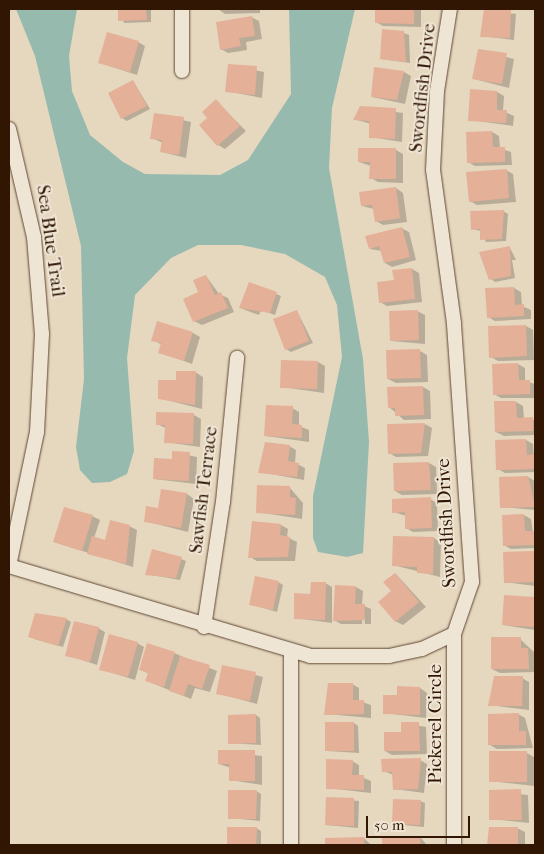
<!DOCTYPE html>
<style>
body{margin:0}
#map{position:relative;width:544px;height:854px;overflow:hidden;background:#e6d7bf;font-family:"IM FELL French Canon",serif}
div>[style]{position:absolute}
.water>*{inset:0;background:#97baae}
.shadow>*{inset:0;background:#0003}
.building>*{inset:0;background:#e5b098}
.roads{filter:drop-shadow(0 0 1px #5e4732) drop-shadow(0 0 1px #5e4732)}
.minor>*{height:14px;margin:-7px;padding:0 7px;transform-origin:7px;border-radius:7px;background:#efe5d5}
span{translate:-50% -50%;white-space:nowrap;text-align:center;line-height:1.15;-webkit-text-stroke:4px #efe5d5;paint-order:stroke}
.street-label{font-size:19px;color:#311703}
.frame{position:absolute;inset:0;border:10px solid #311703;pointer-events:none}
.scale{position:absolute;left:366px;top:816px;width:104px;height:22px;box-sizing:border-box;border:2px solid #311703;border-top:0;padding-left:6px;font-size:15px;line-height:18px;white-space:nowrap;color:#311703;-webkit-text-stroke:4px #efe5d5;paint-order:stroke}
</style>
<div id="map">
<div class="water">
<i style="clip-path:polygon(16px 9px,77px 9px,69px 56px,72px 91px,90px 135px,123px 162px,145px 174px,220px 175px,248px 160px,291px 94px,289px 9px,355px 9px,332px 108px,329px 168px,363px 359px,369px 442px,363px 553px,347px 557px,318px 552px,313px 538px,313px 496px,342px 357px,337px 305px,325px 277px,285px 254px,241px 245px,198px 245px,171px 258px,135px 295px,127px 358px,134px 451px,127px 474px,110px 482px,92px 483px,80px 470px,76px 447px,84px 379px,81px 246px,35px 56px)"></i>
</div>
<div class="shadow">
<i style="clip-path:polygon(119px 9px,151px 9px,151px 22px,124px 23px)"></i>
<i style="clip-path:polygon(260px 9px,260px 13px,225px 14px,218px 9px)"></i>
<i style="clip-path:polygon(376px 9px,421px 9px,421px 27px,383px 26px,376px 22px)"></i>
<i style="clip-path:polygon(485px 10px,516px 14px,514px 40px,482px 36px)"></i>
<i style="clip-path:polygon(251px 17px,259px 21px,262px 39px,246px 42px,247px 50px,228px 53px,221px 49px)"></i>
<i style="clip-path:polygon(404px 33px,409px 35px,410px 63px,381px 59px)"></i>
<i style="clip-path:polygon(138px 42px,145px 46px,137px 75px,100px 63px)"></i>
<i style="clip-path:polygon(479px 50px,514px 59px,509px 88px,474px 79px)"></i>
<i style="clip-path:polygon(229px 65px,264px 72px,262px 98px,226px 91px)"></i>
<i style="clip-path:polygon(404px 72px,411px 76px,405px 104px,372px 97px)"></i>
<i style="clip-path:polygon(133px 81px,150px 109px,127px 121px,122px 118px)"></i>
<i style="clip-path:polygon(497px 92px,504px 96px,503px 111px,514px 116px,513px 126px,470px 120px)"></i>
<i style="clip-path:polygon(216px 101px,246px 131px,225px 149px,218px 145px,208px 118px)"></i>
<i style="clip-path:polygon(361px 107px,403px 113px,402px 142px,370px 137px,371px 124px,354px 119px)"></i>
<i style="clip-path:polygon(155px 114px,191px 122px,186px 158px,162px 152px,163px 143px,152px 138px)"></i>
<i style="clip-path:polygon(492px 132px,499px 136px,500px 148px,511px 152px,512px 165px,475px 166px,468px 162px)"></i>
<i style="clip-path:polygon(396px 150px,403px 154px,403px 183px,378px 182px,371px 178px,371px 166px,359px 162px)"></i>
<i style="clip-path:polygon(506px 170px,513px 174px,516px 202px,477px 205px,470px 201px)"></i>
<i style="clip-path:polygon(396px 188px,403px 193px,407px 222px,383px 225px,376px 221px,374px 209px,362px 206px)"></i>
<i style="clip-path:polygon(503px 211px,508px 214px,506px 241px,486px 242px,481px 231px,472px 229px)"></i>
<i style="clip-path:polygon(401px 228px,409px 232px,416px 260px,392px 267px,385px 263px,382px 251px,370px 249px)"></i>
<i style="clip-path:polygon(510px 248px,516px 260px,512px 260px,515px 278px,495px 282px,491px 279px)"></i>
<i style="clip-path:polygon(412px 269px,419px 273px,422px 302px,387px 306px,380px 302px,395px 281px)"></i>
<i style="clip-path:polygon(206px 276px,219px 294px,228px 298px,234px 312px,202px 325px,194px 321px)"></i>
<i style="clip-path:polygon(250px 283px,281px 296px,275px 315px,261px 310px,259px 315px,240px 308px)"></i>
<i style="clip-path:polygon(514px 288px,521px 292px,522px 306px,531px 310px,531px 319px,495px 321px,488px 317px)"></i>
<i style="clip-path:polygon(297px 311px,313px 343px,291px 352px,286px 349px)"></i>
<i style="clip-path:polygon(417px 311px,425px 315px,425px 344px,391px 341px)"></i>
<i style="clip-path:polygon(526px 326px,533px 330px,534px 360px,498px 361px,491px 357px)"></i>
<i style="clip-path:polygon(193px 333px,200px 337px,192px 364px,159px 352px,162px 345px,153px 340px)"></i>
<i style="clip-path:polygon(420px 351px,427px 355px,428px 382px,396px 383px,388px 379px,387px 352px)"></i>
<i style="clip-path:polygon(318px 362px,325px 366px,324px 393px,282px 387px)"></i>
<i style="clip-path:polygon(518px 364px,525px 368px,525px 381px,535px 384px,535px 398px,501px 398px,494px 394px)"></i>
<i style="clip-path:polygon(195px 372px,203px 377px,202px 409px,159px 398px)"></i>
<i style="clip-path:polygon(423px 387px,430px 391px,431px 419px,404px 420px,389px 407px)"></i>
<i style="clip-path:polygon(516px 402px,523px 406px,524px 419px,535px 420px,535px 435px,504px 436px,496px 432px)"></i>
<i style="clip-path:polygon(292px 408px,299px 412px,299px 426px,309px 430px,309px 442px,266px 436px)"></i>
<i style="clip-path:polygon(194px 415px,201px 419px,200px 447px,165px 442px,166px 428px,157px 424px)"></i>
<i style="clip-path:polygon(425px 424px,432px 428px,428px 456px,396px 457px,389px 453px)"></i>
<i style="clip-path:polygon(526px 440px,533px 444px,535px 472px,505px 473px,498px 469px)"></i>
<i style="clip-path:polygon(289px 446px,296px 450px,295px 463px,305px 468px,304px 480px,260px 472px)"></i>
<i style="clip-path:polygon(173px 452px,197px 457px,196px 484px,154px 479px,173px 461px)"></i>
<i style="clip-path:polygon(429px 463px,436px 467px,437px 494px,402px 495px,395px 491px,394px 464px)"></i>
<i style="clip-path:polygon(528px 477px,535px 481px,535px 510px,501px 507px)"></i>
<i style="clip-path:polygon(290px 488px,303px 503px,302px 519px,257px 512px)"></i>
<i style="clip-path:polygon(187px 494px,194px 499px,188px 532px,145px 521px)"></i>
<i style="clip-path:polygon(430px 499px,437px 503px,438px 531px,413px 532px,406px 528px,406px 516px,394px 512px)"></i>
<i style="clip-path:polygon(524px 515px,531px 519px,535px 548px,511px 549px,504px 545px)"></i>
<i style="clip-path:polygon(92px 516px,100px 520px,94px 538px,106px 541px,129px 526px,137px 530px,133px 567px,54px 542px)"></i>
<i style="clip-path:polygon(281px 525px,288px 529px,287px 537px,297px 542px,295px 561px,257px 561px,250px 557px)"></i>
<i style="clip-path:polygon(434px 538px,441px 543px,440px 577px,393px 565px)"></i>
<i style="clip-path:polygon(535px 552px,535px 586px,505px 582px,505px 553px)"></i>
<i style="clip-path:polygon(181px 559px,186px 561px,180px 580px,146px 574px)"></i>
<i style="clip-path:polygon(396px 574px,426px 607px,403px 625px,395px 621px)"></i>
<i style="clip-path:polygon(278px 582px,283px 585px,277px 612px,250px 604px)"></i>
<i style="clip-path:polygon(325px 583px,332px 587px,332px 623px,295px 618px)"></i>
<i style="clip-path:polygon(356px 587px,363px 591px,362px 605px,371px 609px,371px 624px,365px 624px,363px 607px,362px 624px,341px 624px,334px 620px)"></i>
<i style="clip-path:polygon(505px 596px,535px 598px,535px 630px,504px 625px)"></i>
<i style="clip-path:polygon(66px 619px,71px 622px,63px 647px,34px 639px)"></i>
<i style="clip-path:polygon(98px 628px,105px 632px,97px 665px,67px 655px)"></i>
<i style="clip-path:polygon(520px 639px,535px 653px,535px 672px,500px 673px,492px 669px)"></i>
<i style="clip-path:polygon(137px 643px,144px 647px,135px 680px,100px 669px)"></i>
<i style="clip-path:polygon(174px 653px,217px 671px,210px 692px,195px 688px,191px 699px,147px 681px,149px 674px,141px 669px)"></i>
<i style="clip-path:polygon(223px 666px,263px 677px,257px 704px,217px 693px)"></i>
<i style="clip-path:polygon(522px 678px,529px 682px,529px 710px,489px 705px)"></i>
<i style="clip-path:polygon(352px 684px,359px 688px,359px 701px,371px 705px,371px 718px,326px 714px)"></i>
<i style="clip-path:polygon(420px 688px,427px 693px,426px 718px,384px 713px,398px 696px)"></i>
<i style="clip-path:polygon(518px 714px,525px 718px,533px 748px,497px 749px,490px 745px)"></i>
<i style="clip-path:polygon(256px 715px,260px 718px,261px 745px,229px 743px)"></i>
<i style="clip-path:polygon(354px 723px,358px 726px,359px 753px,327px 751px)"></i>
<i style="clip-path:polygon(402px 723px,426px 727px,427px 754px,392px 755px,385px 751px,402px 733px)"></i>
<i style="clip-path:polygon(219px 751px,262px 756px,262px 785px,230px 780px,231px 768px,219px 764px)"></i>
<i style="clip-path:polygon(527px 753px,534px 757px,534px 786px,490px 781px)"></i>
<i style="clip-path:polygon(420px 760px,427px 764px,424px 793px,394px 789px,394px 775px,383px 771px)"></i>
<i style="clip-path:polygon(352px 761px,359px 765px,359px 776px,371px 781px,371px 793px,327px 788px)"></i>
<i style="clip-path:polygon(256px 791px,261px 794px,260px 821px,229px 818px)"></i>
<i style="clip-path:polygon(491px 791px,528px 795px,529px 823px,490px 819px)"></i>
<i style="clip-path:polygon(327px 798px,359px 801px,358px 828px,326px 825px)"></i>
<i style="clip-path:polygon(420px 801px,425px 803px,424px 827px,393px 824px)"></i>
<i style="clip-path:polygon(229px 828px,256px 828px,261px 831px,261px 845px,228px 845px)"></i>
<i style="clip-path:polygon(490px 828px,517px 828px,525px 832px,525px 845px,489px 845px)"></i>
<i style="clip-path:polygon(420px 837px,427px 845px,383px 845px,383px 838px)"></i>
<i style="clip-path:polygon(364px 838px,371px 845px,326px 845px,326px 839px)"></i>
</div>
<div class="building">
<i style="clip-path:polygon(118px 9px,146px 9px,147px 20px,118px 21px)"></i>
<i style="clip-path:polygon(375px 9px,414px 9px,414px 24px,375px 23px)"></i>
<i style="clip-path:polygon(484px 9px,511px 10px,510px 38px,480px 37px)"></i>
<i style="clip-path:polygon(252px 16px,255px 36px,239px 38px,241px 46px,220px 50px,216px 22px)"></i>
<i style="clip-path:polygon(382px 29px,404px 31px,406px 62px,380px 59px)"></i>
<i style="clip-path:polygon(107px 32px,139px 41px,130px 72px,98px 63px)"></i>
<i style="clip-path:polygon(478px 49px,507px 53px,502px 84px,472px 79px)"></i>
<i style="clip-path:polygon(228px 64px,257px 66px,255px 95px,225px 92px)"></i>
<i style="clip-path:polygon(374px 67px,404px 71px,397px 100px,371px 97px)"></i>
<i style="clip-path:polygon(133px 80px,147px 106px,121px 119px,108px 93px)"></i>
<i style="clip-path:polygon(470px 89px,497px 91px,497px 110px,507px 110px,506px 123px,468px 121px)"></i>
<i style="clip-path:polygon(216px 99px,240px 126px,217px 146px,199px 125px,207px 118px,202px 112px)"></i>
<i style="clip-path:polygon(360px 106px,396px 108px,395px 139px,369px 138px,369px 121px,353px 120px)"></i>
<i style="clip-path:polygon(154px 113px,184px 117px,179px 155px,160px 152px,162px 140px,150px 139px)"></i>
<i style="clip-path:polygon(492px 131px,493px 147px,505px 147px,505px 162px,467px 163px,466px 132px)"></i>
<i style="clip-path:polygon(358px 148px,396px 148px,396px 179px,369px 179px,370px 162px,358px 162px)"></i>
<i style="clip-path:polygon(507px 169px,509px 198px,469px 202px,466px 172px)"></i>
<i style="clip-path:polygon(396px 187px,400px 218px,375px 222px,372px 205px,361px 206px,359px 192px)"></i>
<i style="clip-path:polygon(504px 210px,502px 239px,480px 240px,480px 229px,471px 230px,470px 211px)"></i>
<i style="clip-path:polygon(402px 227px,410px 257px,384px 263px,379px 246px,369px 249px,365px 236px)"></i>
<i style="clip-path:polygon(510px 246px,511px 276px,489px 280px,479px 252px)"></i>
<i style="clip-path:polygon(412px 268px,415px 299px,379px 303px,377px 282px,394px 280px,392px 270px)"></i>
<i style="clip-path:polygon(206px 275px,215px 295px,221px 292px,228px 308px,193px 322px,183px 299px,198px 292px,193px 280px)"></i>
<i style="clip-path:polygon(249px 282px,277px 292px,270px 313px,239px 308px)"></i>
<i style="clip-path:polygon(514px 287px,515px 305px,524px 304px,524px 316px,487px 318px,485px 288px)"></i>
<i style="clip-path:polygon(297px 310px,309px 341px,285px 350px,273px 319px)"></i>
<i style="clip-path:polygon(418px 310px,419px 340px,390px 341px,389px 311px)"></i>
<i style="clip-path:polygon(157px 321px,193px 332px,184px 361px,158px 353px,161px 343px,151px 341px)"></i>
<i style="clip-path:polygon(526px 325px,527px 356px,489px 358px,488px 326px)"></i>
<i style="clip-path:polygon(420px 349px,421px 378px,387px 379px,386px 350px)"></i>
<i style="clip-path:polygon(281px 360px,318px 361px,317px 389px,280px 388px)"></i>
<i style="clip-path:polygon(518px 363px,519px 380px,530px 380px,530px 394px,493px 395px,492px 364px)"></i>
<i style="clip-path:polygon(176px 371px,196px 371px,195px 405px,158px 399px,158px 380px,176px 380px)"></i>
<i style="clip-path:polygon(423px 386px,424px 415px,395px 416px,395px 408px,388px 408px,387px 387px)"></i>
<i style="clip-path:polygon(494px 401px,516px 401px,517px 418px,533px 417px,533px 431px,495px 432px)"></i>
<i style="clip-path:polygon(266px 405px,293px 406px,292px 424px,302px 425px,302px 438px,264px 436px)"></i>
<i style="clip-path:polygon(156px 412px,194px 413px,193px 444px,164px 443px,165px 425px,156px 425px)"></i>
<i style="clip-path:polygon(425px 423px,421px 453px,388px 454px,387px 424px)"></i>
<i style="clip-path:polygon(526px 439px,527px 455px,534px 454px,534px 469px,496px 470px,495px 440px)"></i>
<i style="clip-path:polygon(265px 442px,290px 445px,288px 461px,299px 463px,297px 477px,258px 473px)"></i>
<i style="clip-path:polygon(172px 451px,190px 452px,189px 481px,153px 479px,154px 458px,172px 459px)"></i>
<i style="clip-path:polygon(429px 462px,431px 490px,394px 491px,393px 463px)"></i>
<i style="clip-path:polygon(528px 476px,535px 507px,500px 508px,499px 477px)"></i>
<i style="clip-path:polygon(257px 485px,290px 486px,290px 497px,296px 498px,295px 515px,256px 513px)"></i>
<i style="clip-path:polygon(161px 489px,187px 493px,181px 528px,144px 522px,146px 506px,158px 508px)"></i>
<i style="clip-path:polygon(431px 497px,432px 528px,405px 529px,405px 512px,392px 513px,392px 499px)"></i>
<i style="clip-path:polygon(64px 507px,93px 515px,82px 551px,53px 542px)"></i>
<i style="clip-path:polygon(524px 514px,525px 531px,535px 531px,535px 545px,503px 546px,502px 515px)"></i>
<i style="clip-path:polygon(110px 520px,130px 525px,126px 564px,87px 554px,92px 536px,105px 540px)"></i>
<i style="clip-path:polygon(252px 521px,281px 524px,280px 535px,290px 537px,288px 557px,248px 558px)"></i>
<i style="clip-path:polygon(393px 536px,434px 537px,433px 574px,417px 573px,417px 567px,392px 566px)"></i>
<i style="clip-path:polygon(152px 549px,182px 557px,176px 578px,145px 575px)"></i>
<i style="clip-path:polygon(535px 551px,535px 582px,504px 583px,503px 552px)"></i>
<i style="clip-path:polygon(395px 573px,419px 602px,395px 622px,378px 602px,391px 591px,383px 582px)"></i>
<i style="clip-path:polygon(255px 576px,279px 581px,273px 610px,249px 605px)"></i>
<i style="clip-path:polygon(311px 582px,326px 582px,325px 620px,294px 619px,294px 593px,310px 594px)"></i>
<i style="clip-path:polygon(335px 585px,356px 586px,355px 604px,365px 604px,364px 620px,333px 621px)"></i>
<i style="clip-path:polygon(504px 595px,535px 597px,534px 627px,502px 625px)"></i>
<i style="clip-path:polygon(35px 613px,67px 618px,58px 646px,28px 637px)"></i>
<i style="clip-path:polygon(74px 621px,99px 627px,90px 662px,65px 656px)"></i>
<i style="clip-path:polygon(109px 634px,138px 642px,128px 677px,99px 670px)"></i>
<i style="clip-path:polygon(491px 637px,521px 637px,521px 648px,528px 648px,529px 669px,491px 669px)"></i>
<i style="clip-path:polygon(147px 643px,175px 652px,164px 687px,145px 681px,148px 673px,139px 670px)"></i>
<i style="clip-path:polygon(180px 656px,210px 665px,202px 689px,188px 684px,184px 696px,169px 691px)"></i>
<i style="clip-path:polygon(222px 665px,256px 672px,250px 701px,216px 694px)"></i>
<i style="clip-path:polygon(494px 676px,523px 676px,522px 706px,488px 706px)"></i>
<i style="clip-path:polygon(328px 683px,353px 683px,353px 700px,364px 700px,364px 714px,324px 715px)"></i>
<i style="clip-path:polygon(397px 686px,420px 687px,420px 715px,383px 714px,383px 695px,397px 695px)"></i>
<i style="clip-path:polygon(519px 713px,519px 731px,526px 731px,526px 745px,488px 745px,488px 714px)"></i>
<i style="clip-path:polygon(256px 714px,256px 743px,228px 744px,228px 715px)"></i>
<i style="clip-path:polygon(325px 722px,354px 722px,354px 751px,325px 751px)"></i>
<i style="clip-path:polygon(401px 722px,419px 722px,420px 751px,384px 751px,384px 732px,401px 732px)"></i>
<i style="clip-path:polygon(218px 750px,255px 750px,255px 781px,229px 781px,229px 764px,218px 764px)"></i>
<i style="clip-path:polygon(489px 751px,527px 751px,527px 782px,489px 782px)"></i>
<i style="clip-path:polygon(421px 758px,418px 789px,393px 790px,392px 772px,382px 772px,381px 759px)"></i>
<i style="clip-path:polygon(326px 759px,353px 760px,352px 775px,364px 775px,364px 790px,326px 789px)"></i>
<i style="clip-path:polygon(521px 789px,522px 820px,489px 820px,489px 790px)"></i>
<i style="clip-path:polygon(228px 790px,257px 790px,256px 819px,228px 819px)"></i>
<i style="clip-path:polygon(326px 797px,354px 798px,354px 826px,325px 825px)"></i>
<i style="clip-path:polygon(393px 799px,421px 800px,420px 825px,392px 824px)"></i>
<i style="clip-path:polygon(227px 827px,257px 827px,256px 845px,227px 845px)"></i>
<i style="clip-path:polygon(489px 827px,518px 827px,518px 845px,487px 845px)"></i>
<i style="clip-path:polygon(382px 836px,420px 836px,420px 845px,382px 845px)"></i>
<i style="clip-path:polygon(364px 837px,364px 845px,325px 845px,325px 838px)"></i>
</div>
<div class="roads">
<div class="minor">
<i style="left:182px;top:9px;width:62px;rotate:90deg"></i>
<i style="left:9px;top:129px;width:111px;rotate:77deg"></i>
<i style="left:34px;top:237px;width:97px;rotate:85.3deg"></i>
<i style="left:42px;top:334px;width:98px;rotate:92.9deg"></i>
<i style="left:37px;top:432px;width:137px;rotate:101.8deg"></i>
<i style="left:9px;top:566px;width:314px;rotate:16.6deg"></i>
<i style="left:310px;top:656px;width:79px"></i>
<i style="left:389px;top:656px;width:34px;rotate:-12deg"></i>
<i style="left:422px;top:649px;width:35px;rotate:-25deg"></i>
<i style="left:454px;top:634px;width:55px;rotate:-70.9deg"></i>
<i style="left:472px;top:582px;width:260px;rotate:-94deg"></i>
<i style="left:454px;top:323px;width:154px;rotate:-97.8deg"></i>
<i style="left:433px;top:170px;width:79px;rotate:-87.1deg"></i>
<i style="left:437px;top:91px;width:83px;rotate:-81deg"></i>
<i style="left:204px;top:627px;width:126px;rotate:-81.4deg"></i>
<i style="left:223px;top:502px;width:145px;rotate:-84.4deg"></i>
<i style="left:454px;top:634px;width:211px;rotate:90deg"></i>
<i style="left:291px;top:653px;width:192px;rotate:90deg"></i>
</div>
</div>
<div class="street-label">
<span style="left:423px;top:88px;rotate:-84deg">Swordfish Drive</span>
<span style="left:50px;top:241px;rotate:82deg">Sea Blue Trail</span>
<span style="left:204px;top:490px;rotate:-83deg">Sawfish Terrace</span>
<span style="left:447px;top:523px;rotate:-93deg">Swordfish Drive</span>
<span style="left:436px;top:724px;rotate:-90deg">Pickerel Circle</span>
</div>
<div class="frame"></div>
<div class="scale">50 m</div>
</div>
